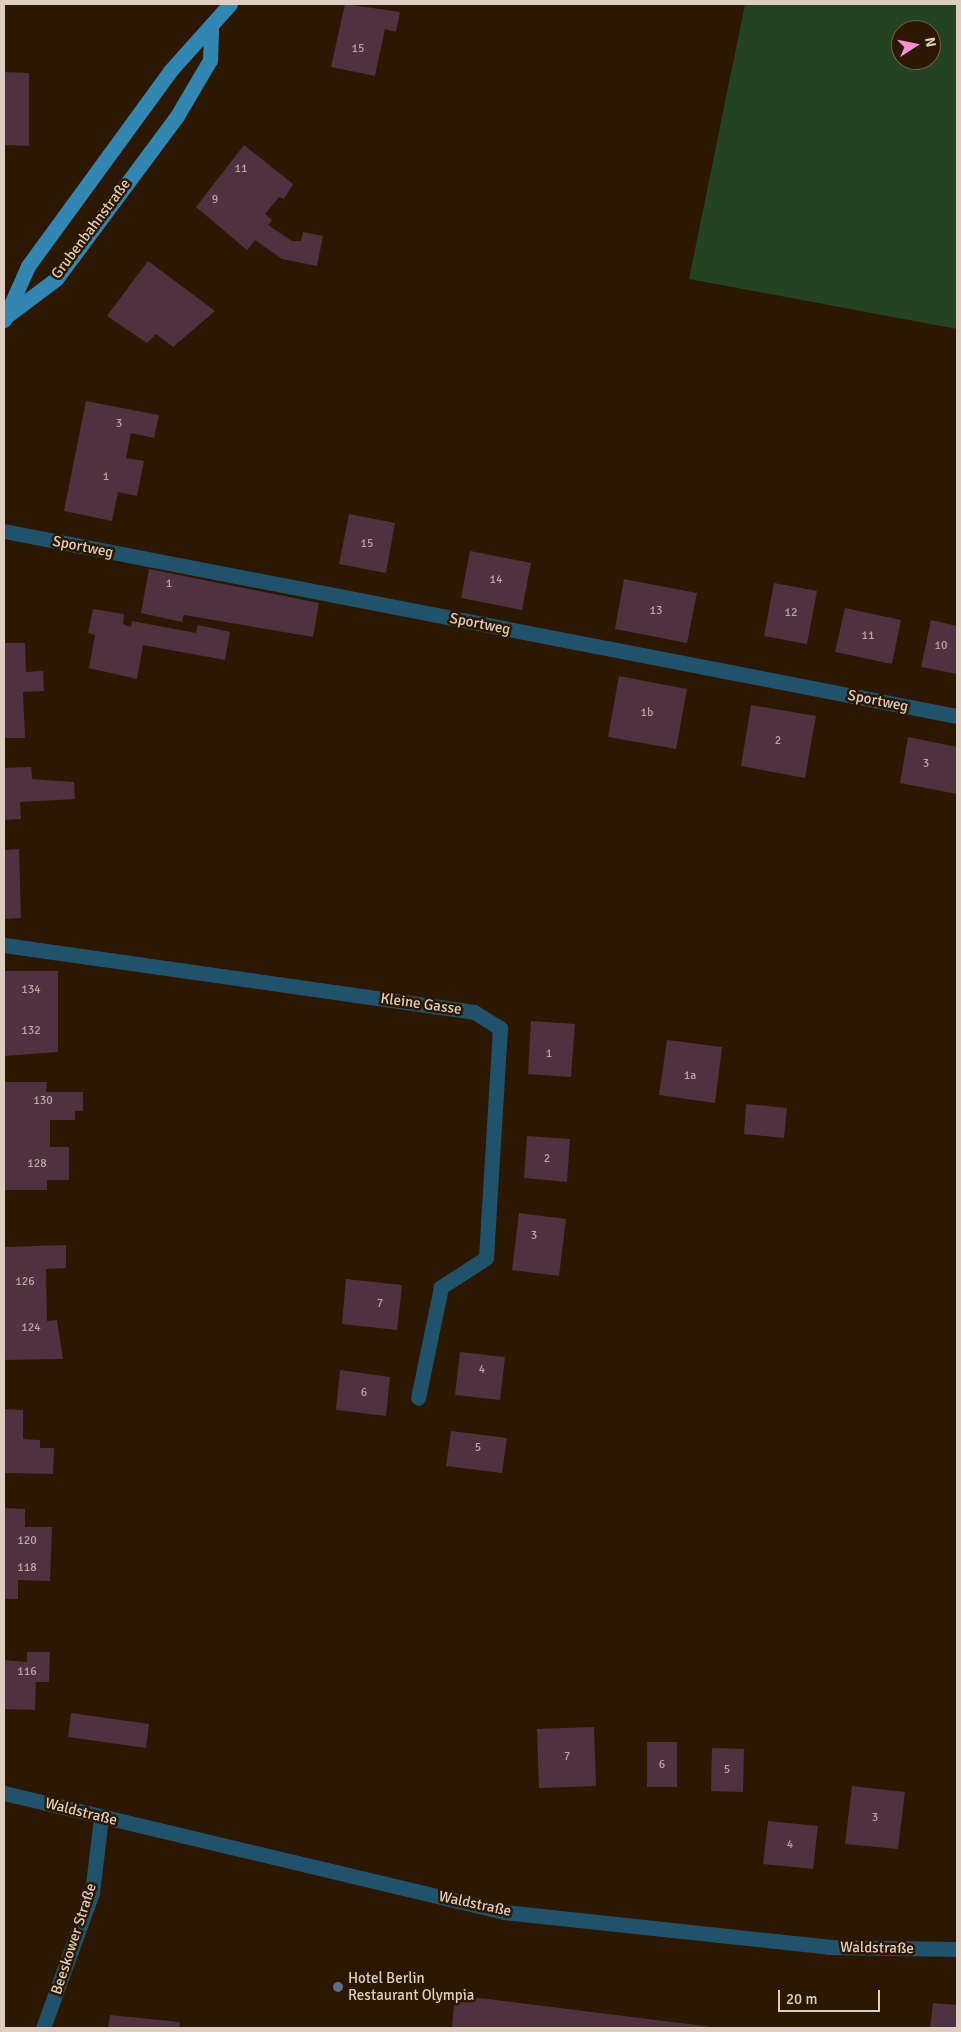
<!DOCTYPE html>
<meta charset="utf-8">
<style>
body{margin:0}
#map{position:relative;width:961px;height:2032px;overflow:hidden;background:#2c1702;font-family:Signika,sans-serif}
div>[style]{position:absolute}
.green>*{inset:0;background:#234323}
.building>*{inset:0;background:#4f313f}
.street>*{height:15px;margin:-7.5px;padding:0 7.5px;transform-origin:7.5px;border-radius:7.5px;background:#21526c}
.primary>*{height:15px;margin:-7.5px;padding:0 7.5px;transform-origin:7.5px;border-radius:7.5px;background:#3286b1}
.dots>*{width:14px;height:14px;translate:-50% -50%;box-sizing:border-box;border:2px solid #2c1702;border-radius:50%}
span{translate:-50% -50%;white-space:nowrap;text-align:center;line-height:1.15;-webkit-text-stroke:5px #2c1702;paint-order:stroke}
.number-label{font-size:12px;color:#baa7a0}
.number-label span{-webkit-text-stroke-width:0}
.street-label{font-size:15px;color:#ddcec1}
.poi-label{font-size:15px;color:#ddcec1}
.left{translate:0 -50%;text-align:left}
.frame{position:absolute;inset:0;border:5px solid #ddcec1;pointer-events:none}
.north{position:absolute;left:891px;top:20px;width:50px;height:50px;box-sizing:border-box;background:#2c1702;border:1px solid #73604e;border-radius:50%;rotate:79deg;font-size:14px;font-weight:700;line-height:20px;text-align:center;color:#ddcec1}
.north::after{content:'';display:block;margin:auto;width:18px;height:22px;background:#f591d2;clip-path:polygon(50% 0,100% 100%,50% 72%,0 100%)}
.scale{position:absolute;left:778px;top:1990px;width:102px;height:22px;box-sizing:border-box;border:2px solid #ddcec1;border-top:0;padding-left:6px;font-size:15px;line-height:18px;white-space:nowrap;color:#ddcec1;-webkit-text-stroke:4px #2c1702;paint-order:stroke}
</style>
<div id="map">
<div class="green">
<i style="clip-path:polygon(evenodd,745px 4px,957px 4px,957px 329px,689px 279px,745px 4px,901px 30px,931px 30px,931px 60px,901px 60px,901px 30px)"></i>
</div>
<div class="building">
<i style="clip-path:polygon(345px 4px,400px 12px,396px 32px,385px 29px,375px 76px,331px 67px)"></i>
<i style="clip-path:polygon(4px 72px,29px 73px,29px 146px,4px 145px)"></i>
<i style="clip-path:polygon(244px 145px,293px 184px,284px 199px,279px 197px,265px 214px,272px 220px,268px 225px,292px 241px,301px 241px,303px 232px,323px 236px,317px 266px,282px 259px,255px 240px,247px 250px,196px 207px)"></i>
<i style="clip-path:polygon(148px 261px,215px 311px,173px 347px,156px 334px,147px 343px,107px 316px)"></i>
<i style="clip-path:polygon(86px 401px,159px 415px,154px 438px,131px 433px,126px 458px,144px 461px,137px 496px,118px 492px,112px 521px,64px 511px)"></i>
<i style="clip-path:polygon(349px 514px,395px 523px,386px 573px,339px 564px)"></i>
<i style="clip-path:polygon(470px 551px,531px 563px,522px 610px,461px 598px)"></i>
<i style="clip-path:polygon(149px 569px,319px 603px,313px 637px,184px 615px,182px 622px,141px 613px)"></i>
<i style="clip-path:polygon(624px 579px,697px 593px,687px 643px,615px 629px)"></i>
<i style="clip-path:polygon(774px 583px,817px 591px,807px 644px,764px 636px)"></i>
<i style="clip-path:polygon(845px 608px,901px 620px,892px 664px,835px 652px)"></i>
<i style="clip-path:polygon(93px 609px,124px 614px,123px 624px,131px 627px,132px 621px,196px 633px,198px 625px,230px 632px,225px 660px,143px 645px,137px 679px,89px 668px,95px 635px,88px 633px)"></i>
<i style="clip-path:polygon(931px 620px,957px 626px,957px 674px,921px 667px)"></i>
<i style="clip-path:polygon(4px 643px,25px 643px,26px 672px,43px 671px,44px 691px,23px 692px,25px 738px,4px 738px)"></i>
<i style="clip-path:polygon(619px 676px,687px 689px,676px 749px,608px 737px)"></i>
<i style="clip-path:polygon(751px 705px,816px 716px,805px 778px,741px 766px)"></i>
<i style="clip-path:polygon(908px 737px,957px 747px,957px 794px,900px 783px)"></i>
<i style="clip-path:polygon(31px 767px,32px 779px,74px 782px,75px 799px,20px 802px,21px 819px,4px 820px,4px 768px)"></i>
<i style="clip-path:polygon(19px 849px,21px 918px,4px 919px,4px 850px)"></i>
<i style="clip-path:polygon(4px 971px,58px 971px,58px 1052px,4px 1056px)"></i>
<i style="clip-path:polygon(531px 1021px,575px 1024px,571px 1077px,528px 1074px)"></i>
<i style="clip-path:polygon(667px 1040px,722px 1047px,715px 1103px,659px 1095px)"></i>
<i style="clip-path:polygon(4px 1082px,47px 1082px,46px 1092px,83px 1092px,83px 1111px,75px 1111px,75px 1120px,50px 1120px,50px 1147px,69px 1147px,69px 1180px,47px 1180px,47px 1190px,4px 1190px)"></i>
<i style="clip-path:polygon(746px 1104px,787px 1108px,784px 1138px,744px 1134px)"></i>
<i style="clip-path:polygon(527px 1136px,570px 1139px,567px 1182px,524px 1178px)"></i>
<i style="clip-path:polygon(519px 1213px,566px 1219px,559px 1276px,512px 1270px)"></i>
<i style="clip-path:polygon(66px 1245px,66px 1268px,46px 1269px,47px 1321px,57px 1320px,63px 1359px,4px 1360px,4px 1247px)"></i>
<i style="clip-path:polygon(346px 1279px,402px 1285px,397px 1330px,342px 1324px)"></i>
<i style="clip-path:polygon(460px 1352px,505px 1357px,500px 1400px,455px 1395px)"></i>
<i style="clip-path:polygon(340px 1370px,390px 1377px,386px 1416px,336px 1410px)"></i>
<i style="clip-path:polygon(4px 1409px,23px 1410px,23px 1439px,40px 1440px,40px 1448px,54px 1448px,53px 1474px,4px 1473px)"></i>
<i style="clip-path:polygon(451px 1431px,507px 1438px,502px 1473px,446px 1466px)"></i>
<i style="clip-path:polygon(4px 1508px,25px 1509px,25px 1527px,52px 1527px,50px 1581px,18px 1580px,18px 1599px,4px 1599px)"></i>
<i style="clip-path:polygon(27px 1652px,50px 1652px,49px 1682px,36px 1682px,35px 1710px,4px 1709px,4px 1660px,27px 1662px)"></i>
<i style="clip-path:polygon(71px 1713px,149px 1724px,146px 1748px,68px 1737px)"></i>
<i style="clip-path:polygon(594px 1727px,596px 1786px,539px 1788px,537px 1729px)"></i>
<i style="clip-path:polygon(647px 1742px,677px 1742px,677px 1787px,647px 1787px)"></i>
<i style="clip-path:polygon(712px 1748px,744px 1749px,743px 1792px,711px 1791px)"></i>
<i style="clip-path:polygon(852px 1786px,905px 1792px,898px 1849px,845px 1844px)"></i>
<i style="clip-path:polygon(768px 1821px,818px 1826px,813px 1869px,763px 1864px)"></i>
<i style="clip-path:polygon(455px 1995px,712px 2027px,712px 2028px,452px 2028px)"></i>
<i style="clip-path:polygon(933px 2003px,957px 2005px,957px 2028px,930px 2028px)"></i>
<i style="clip-path:polygon(110px 2015px,180px 2022px,179px 2028px,108px 2028px)"></i>
</div>
<div class="street">
<i style="left:4px;top:531px;width:971px;rotate:10.99deg"></i>
<i style="left:4px;top:945px;width:475px;rotate:8.1deg"></i>
<i style="left:474px;top:1012px;width:31px;rotate:32deg"></i>
<i style="left:500px;top:1028px;width:230px;rotate:93.5deg"></i>
<i style="left:486px;top:1258px;width:54px;rotate:147.2deg"></i>
<i style="left:441px;top:1287px;width:113px;rotate:101.7deg"></i>
<i style="left:4px;top:1793px;width:514px;rotate:13.39deg"></i>
<i style="left:504px;top:1912px;width:327px;rotate:6.1deg"></i>
<i style="left:829px;top:1947px;width:128px;rotate:0.9deg"></i>
<i style="left:43px;top:2028px;width:144px;rotate:-70.1deg"></i>
<i style="left:92px;top:1893px;width:76px;rotate:-83.2deg"></i>
</div>
<div class="primary">
<i style="left:8px;top:315px;width:60px;rotate:-36.9deg"></i>
<i style="left:56px;top:279px;width:203px;rotate:-53.4deg"></i>
<i style="left:177px;top:116px;width:65px;rotate:-59.5deg"></i>
<i style="left:210px;top:60px;width:30px;rotate:-88deg"></i>
<i style="left:4px;top:320px;width:59px;rotate:-66deg"></i>
<i style="left:28px;top:266px;width:241px;rotate:-53.9deg"></i>
<i style="left:170px;top:71px;width:90px;rotate:-48.2deg"></i>
</div>
<div class="dots">
<i style="left:338px;top:1987px;background:#5c6f8a"></i>
</div>
<div class="number-label">
<span style="left:358px;top:49px">15</span>
<span style="left:241px;top:169px">11</span>
<span style="left:215px;top:200px">9</span>
<span style="left:119px;top:424px">3</span>
<span style="left:106px;top:477px">1</span>
<span style="left:367px;top:544px">15</span>
<span style="left:496px;top:580px">14</span>
<span style="left:169px;top:584px">1</span>
<span style="left:656px;top:611px">13</span>
<span style="left:791px;top:613px">12</span>
<span style="left:868px;top:636px">11</span>
<span style="left:941px;top:646px">10</span>
<span style="left:647px;top:713px">1b</span>
<span style="left:778px;top:741px">2</span>
<span style="left:926px;top:764px">3</span>
<span style="left:31px;top:990px">134</span>
<span style="left:31px;top:1031px">132</span>
<span style="left:549px;top:1054px">1</span>
<span style="left:690px;top:1076px">1a</span>
<span style="left:43px;top:1101px">130</span>
<span style="left:547px;top:1159px">2</span>
<span style="left:37px;top:1164px">128</span>
<span style="left:534px;top:1236px">3</span>
<span style="left:25px;top:1282px">126</span>
<span style="left:380px;top:1304px">7</span>
<span style="left:31px;top:1328px">124</span>
<span style="left:482px;top:1370px">4</span>
<span style="left:364px;top:1393px">6</span>
<span style="left:478px;top:1448px">5</span>
<span style="left:27px;top:1541px">120</span>
<span style="left:27px;top:1568px">118</span>
<span style="left:27px;top:1672px">116</span>
<span style="left:567px;top:1757px">7</span>
<span style="left:662px;top:1765px">6</span>
<span style="left:727px;top:1770px">5</span>
<span style="left:875px;top:1818px">3</span>
<span style="left:790px;top:1845px">4</span>
</div>
<div class="street-label">
<span style="left:91px;top:229px;rotate:-53deg">Grubenbahnstraße</span>
<span style="left:83px;top:547px;rotate:11deg">Sportweg</span>
<span style="left:480px;top:624px;rotate:11deg">Sportweg</span>
<span style="left:878px;top:701px;rotate:11deg">Sportweg</span>
<span style="left:421px;top:1004px;rotate:8deg">Kleine Gasse</span>
<span style="left:81px;top:1812px;rotate:14deg">Waldstraße</span>
<span style="left:475px;top:1904px;rotate:12deg">Waldstraße</span>
<span style="left:74px;top:1939px;rotate:-72deg">Beeskower Straße</span>
<span style="left:877px;top:1948px;rotate:1deg">Waldstraße</span>
</div>
<div class="poi-label">
<span class="left" style="left:348px;top:1987px">Hotel Berlin<br>Restaurant Olympia</span>
</div>
<div class="frame"></div>
<div class="north">N</div>
<div class="scale">20 m</div>
</div>
